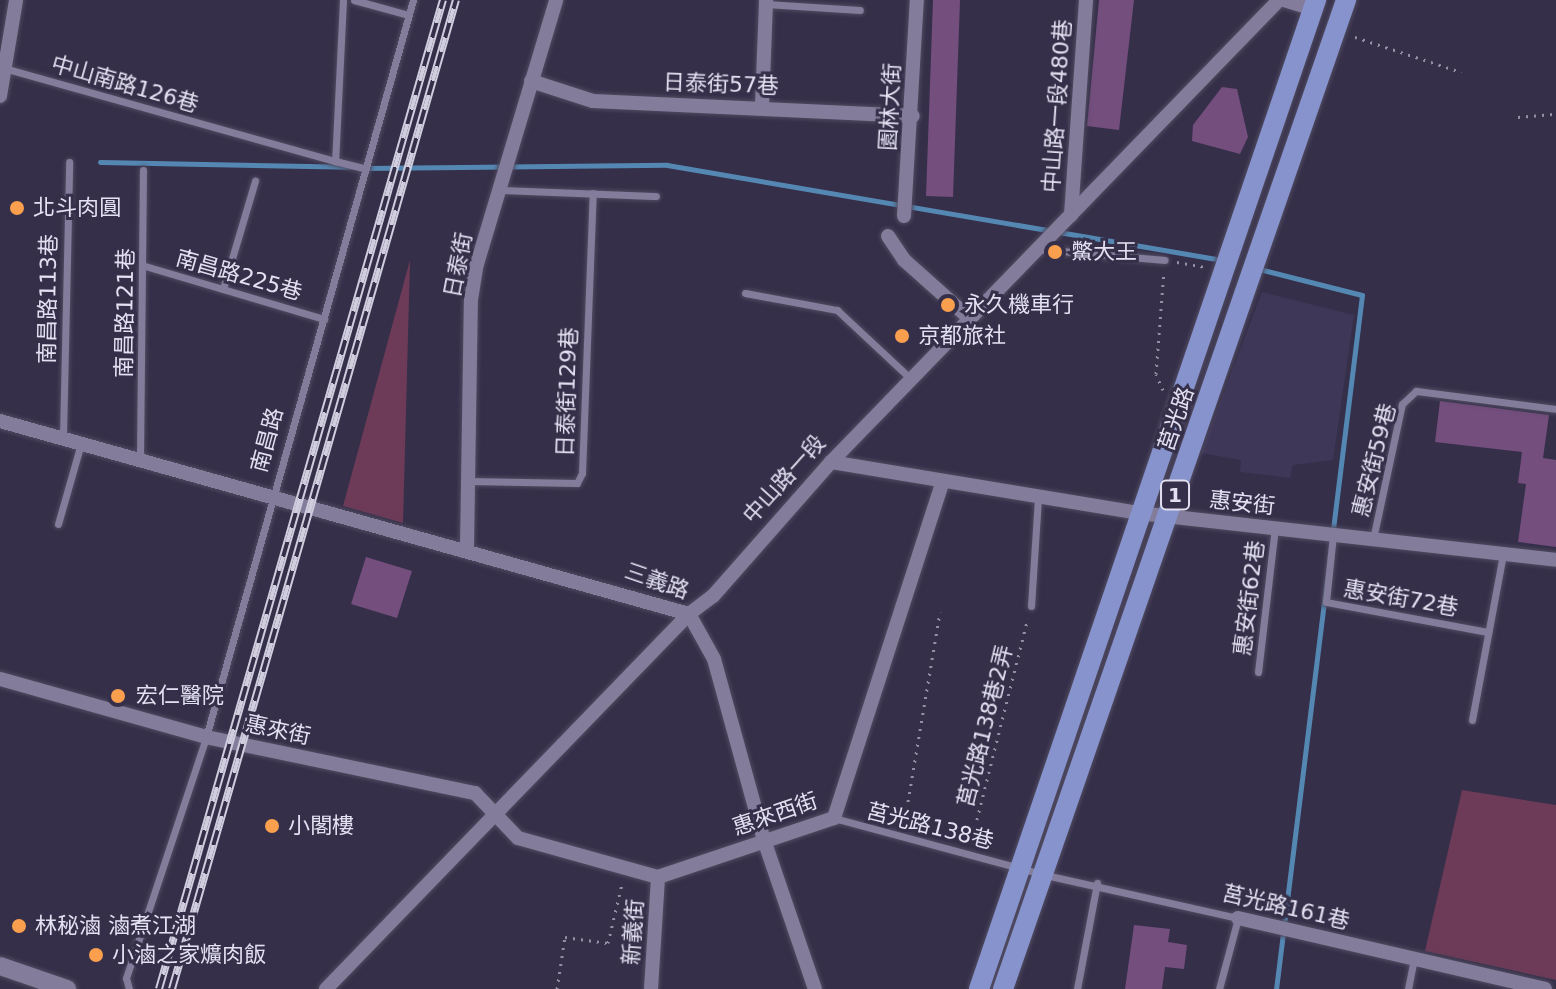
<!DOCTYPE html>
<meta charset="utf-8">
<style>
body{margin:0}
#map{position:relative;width:1556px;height:989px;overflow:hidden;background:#352f49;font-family:"DejaVu Sans","Noto Sans TC",sans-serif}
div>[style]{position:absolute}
.built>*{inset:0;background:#3f3758}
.green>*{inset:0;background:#6d3b58}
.stream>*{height:5px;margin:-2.5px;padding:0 2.5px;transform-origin:2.5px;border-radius:2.5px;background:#5488b3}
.building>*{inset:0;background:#744e7d}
.path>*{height:3px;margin-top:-1.5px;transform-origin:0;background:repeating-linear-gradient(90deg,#948fa4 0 2px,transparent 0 8px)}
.roads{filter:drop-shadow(0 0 2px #504b61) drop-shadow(0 0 2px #504b61)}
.service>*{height:7px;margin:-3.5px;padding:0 3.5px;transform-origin:3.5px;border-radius:3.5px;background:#837d9b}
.minor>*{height:14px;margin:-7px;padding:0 7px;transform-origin:7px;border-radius:7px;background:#837d9b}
.tertiary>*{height:18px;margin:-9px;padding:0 9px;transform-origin:9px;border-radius:9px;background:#837d9b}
.primary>*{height:20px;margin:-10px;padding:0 10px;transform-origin:10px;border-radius:10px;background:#8793cd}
.rail>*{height:8px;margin-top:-4px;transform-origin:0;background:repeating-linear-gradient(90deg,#352f49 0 15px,#d0cddf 0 30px);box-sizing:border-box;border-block:2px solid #d0cddf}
.dots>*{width:22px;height:22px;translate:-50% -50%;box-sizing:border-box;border:4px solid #352f49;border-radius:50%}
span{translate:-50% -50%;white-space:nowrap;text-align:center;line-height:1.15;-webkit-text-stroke:6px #352f49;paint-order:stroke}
.shield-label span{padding:2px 6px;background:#352f49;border:2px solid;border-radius:6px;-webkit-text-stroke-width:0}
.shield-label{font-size:20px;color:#e3e0f1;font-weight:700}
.street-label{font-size:22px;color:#e3e0f1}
.poi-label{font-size:22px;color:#e3e0f1}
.left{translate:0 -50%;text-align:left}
</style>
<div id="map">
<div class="built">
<i style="clip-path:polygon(1262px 292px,1354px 315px,1333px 460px,1293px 465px,1290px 478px,1240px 472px,1241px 460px,1201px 453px)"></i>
</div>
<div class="green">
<i style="clip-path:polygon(410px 260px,403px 523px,343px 506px)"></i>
<i style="clip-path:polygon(1462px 790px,1556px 805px,1556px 980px,1425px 951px)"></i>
</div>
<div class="stream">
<i style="left:100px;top:162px;width:251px;rotate:1.1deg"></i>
<i style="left:365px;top:168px;width:302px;rotate:-0.6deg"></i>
<i style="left:667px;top:165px;width:563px;rotate:9.71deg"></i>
<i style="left:1259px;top:269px;width:106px;rotate:14.2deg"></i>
<i style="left:1362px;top:295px;width:699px;rotate:97.06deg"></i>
</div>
<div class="building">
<i style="clip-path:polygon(933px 0,960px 0,953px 197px,926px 196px)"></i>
<i style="clip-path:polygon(1099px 0,1134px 0,1119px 130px,1087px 126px)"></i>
<i style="clip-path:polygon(1222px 87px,1237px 89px,1248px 137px,1240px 154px,1192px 141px,1193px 125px)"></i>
<i style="clip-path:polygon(1440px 401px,1549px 415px,1543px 458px,1556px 460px,1556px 547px,1518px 542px,1526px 484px,1518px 483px,1522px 452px,1435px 442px)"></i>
<i style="clip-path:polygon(366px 557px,412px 571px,397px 618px,351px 604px)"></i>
<i style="clip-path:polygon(1134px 925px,1170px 929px,1168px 942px,1187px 945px,1184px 969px,1165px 967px,1162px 989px,1125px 989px)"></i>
</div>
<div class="path">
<i style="left:1355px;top:37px;width:112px;rotate:18.3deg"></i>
<i style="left:1518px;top:117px;width:38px;rotate:-5deg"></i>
<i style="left:1177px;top:262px;width:28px;rotate:10deg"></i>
<i style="left:1163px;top:390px;width:17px;rotate:-114deg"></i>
<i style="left:1156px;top:374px;width:103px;rotate:-85.6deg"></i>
<i style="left:904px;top:825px;width:216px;rotate:-80.4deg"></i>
<i style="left:971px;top:843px;width:232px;rotate:-75.8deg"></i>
<i style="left:557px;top:989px;width:53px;rotate:-81.3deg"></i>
<i style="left:565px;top:937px;width:43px;rotate:7.9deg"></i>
<i style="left:608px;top:943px;width:61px;rotate:-76.7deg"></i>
</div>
<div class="roads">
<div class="service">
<i style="left:343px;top:0;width:161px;rotate:92.8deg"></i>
<i style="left:335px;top:161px;width:32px;rotate:14deg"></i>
<i style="left:354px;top:0;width:57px;rotate:15.3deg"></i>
<i style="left:766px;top:4px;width:94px;rotate:3.7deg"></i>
<i style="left:4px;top:68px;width:344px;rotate:15.7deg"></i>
<i style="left:499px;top:190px;width:157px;rotate:2.2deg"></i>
<i style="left:1039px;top:249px;width:126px;rotate:5deg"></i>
<i style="left:145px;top:266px;width:187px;rotate:16.5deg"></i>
<i style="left:223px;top:289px;width:113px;rotate:-73.5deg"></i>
<i style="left:745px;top:293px;width:94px;rotate:10.5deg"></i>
<i style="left:837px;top:310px;width:101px;rotate:43deg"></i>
<i style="left:63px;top:436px;width:274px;rotate:-88.7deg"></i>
<i style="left:140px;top:457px;width:287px;rotate:-89.4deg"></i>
<i style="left:469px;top:481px;width:108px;rotate:1.1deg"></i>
<i style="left:577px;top:483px;width:11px;rotate:-63deg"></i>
<i style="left:582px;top:473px;width:280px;rotate:-87.8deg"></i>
<i style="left:58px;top:524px;width:84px;rotate:-74.1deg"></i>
<i style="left:1333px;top:535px;width:67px;rotate:96deg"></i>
<i style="left:1326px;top:602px;width:165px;rotate:10.5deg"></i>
<i style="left:1373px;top:539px;width:138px;rotate:-77.9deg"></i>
<i style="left:1402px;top:404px;width:19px;rotate:-43deg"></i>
<i style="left:1416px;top:391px;width:141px;rotate:7.3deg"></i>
<i style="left:1031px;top:606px;width:108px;rotate:-86.3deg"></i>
<i style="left:1258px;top:672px;width:145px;rotate:-83.3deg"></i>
<i style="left:1472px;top:720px;width:169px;rotate:-79.4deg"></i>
<i style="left:834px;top:818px;width:214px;rotate:15.1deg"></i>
<i style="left:1041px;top:874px;width:202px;rotate:12.6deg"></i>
<i style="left:1238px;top:918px;width:73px;rotate:105deg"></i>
<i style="left:129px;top:989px;width:11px;rotate:-105deg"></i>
<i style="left:126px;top:978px;width:254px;rotate:-71.6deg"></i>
<i style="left:206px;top:737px;width:766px;rotate:-74.31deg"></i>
<i style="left:1077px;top:989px;width:108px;rotate:-79.3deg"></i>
<i style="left:1408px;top:989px;width:31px;rotate:-79deg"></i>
</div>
<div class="minor">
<i style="left:1284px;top:0;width:30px;rotate:17deg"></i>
<i style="left:531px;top:81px;width:65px;rotate:17.9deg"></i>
<i style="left:593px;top:101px;width:320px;rotate:2.7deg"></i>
<i style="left:0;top:96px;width:97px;rotate:-80.5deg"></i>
<i style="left:762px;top:106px;width:106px;rotate:-87.8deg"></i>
<i style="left:1071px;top:215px;width:216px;rotate:-86deg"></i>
<i style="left:904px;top:216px;width:216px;rotate:-86.6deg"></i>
<i style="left:888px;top:236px;width:29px;rotate:56deg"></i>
<i style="left:904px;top:260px;width:87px;rotate:41.7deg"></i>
<i style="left:0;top:421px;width:716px;rotate:15.65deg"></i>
<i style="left:689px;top:614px;width:51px;rotate:60.9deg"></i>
<i style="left:714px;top:659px;width:188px;rotate:74.6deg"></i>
<i style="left:764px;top:840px;width:157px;rotate:71.1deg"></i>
<i style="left:831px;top:462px;width:312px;rotate:9.4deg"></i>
<i style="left:1139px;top:513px;width:420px;rotate:6.4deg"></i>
<i style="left:467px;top:548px;width:248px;rotate:-89.1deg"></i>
<i style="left:471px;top:300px;width:36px;rotate:-81deg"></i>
<i style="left:477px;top:264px;width:276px;rotate:-73.3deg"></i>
<i style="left:0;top:679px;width:214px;rotate:15.7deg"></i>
<i style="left:206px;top:737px;width:275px;rotate:11.8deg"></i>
<i style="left:475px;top:793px;width:62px;rotate:46.3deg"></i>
<i style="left:518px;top:838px;width:145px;rotate:15.6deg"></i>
<i style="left:658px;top:877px;width:186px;rotate:-18.5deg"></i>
<i style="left:834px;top:818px;width:351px;rotate:-72.1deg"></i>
<i style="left:1238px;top:918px;width:315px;rotate:13deg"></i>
<i style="left:326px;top:989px;width:522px;rotate:-45.93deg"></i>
<i style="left:689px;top:614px;width:30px;rotate:-37deg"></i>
<i style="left:713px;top:596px;width:179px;rotate:-48.6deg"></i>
<i style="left:831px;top:462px;width:644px;rotate:-45.88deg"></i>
<i style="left:651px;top:989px;width:112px;rotate:-86.4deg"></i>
</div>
<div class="tertiary">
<i style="left:0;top:966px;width:71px;rotate:18.9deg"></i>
</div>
<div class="primary">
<i style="left:979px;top:989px;width:1045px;rotate:-71.18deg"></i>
<i style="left:1003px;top:989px;width:1047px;rotate:-70.87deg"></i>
</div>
</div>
<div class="rail">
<i style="left:159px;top:989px;width:1029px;rotate:-73.98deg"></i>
<i style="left:172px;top:989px;width:1029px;rotate:-73.98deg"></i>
</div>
<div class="dots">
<i style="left:17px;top:208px;background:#fa9f4e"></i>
<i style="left:1055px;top:252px;background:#fa9f4e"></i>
<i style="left:948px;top:305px;background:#fa9f4e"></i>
<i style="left:902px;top:336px;background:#fa9f4e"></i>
<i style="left:118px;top:696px;background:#fa9f4e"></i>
<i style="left:272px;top:826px;background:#fa9f4e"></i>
<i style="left:19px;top:926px;background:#fa9f4e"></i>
<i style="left:96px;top:955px;background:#fa9f4e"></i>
</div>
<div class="shield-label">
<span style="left:1175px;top:495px">1</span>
</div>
<div class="street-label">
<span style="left:125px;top:84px;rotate:16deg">中山南路126巷</span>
<span style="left:721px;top:84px;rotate:2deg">日泰街57巷</span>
<span style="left:1057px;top:106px;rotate:-86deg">中山路一段480巷</span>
<span style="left:890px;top:107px;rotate:-87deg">園林大街</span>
<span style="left:458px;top:265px;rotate:-79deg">日泰街</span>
<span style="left:239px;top:275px;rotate:16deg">南昌路225巷</span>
<span style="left:48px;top:299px;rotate:-89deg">南昌路113巷</span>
<span style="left:125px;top:313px;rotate:-89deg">南昌路121巷</span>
<span style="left:567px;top:392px;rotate:-88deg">日泰街129巷</span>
<span style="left:1176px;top:419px;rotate:-71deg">莒光路</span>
<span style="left:267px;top:440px;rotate:-75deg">南昌路</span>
<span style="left:1374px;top:460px;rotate:-76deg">惠安街59巷</span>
<span style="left:784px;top:479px;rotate:-48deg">中山路一段</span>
<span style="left:1242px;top:503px;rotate:6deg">惠安街</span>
<span style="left:657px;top:581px;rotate:19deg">三義路</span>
<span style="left:1249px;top:598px;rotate:-83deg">惠安街62巷</span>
<span style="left:1401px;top:598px;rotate:10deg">惠安街72巷</span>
<span style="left:985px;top:726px;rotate:-76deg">莒光路138巷2弄</span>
<span style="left:278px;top:730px;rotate:12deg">惠來街</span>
<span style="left:775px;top:814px;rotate:-19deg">惠來西街</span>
<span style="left:930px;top:826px;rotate:14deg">莒光路138巷</span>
<span style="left:1286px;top:907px;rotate:13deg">莒光路161巷</span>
<span style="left:633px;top:932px;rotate:-86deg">新義街</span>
</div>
<div class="poi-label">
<span class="left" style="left:33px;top:208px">北斗肉圓</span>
<span class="left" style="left:1071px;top:252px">鱉大王</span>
<span class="left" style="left:964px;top:305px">永久機車行</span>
<span class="left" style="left:918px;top:336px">京都旅社</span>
<span class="left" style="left:136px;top:696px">宏仁醫院</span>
<span class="left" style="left:288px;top:826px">小閣樓</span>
<span class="left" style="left:35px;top:926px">林秘滷 滷煮江湖</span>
<span class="left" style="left:112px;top:955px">小滷之家爌肉飯</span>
</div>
</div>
